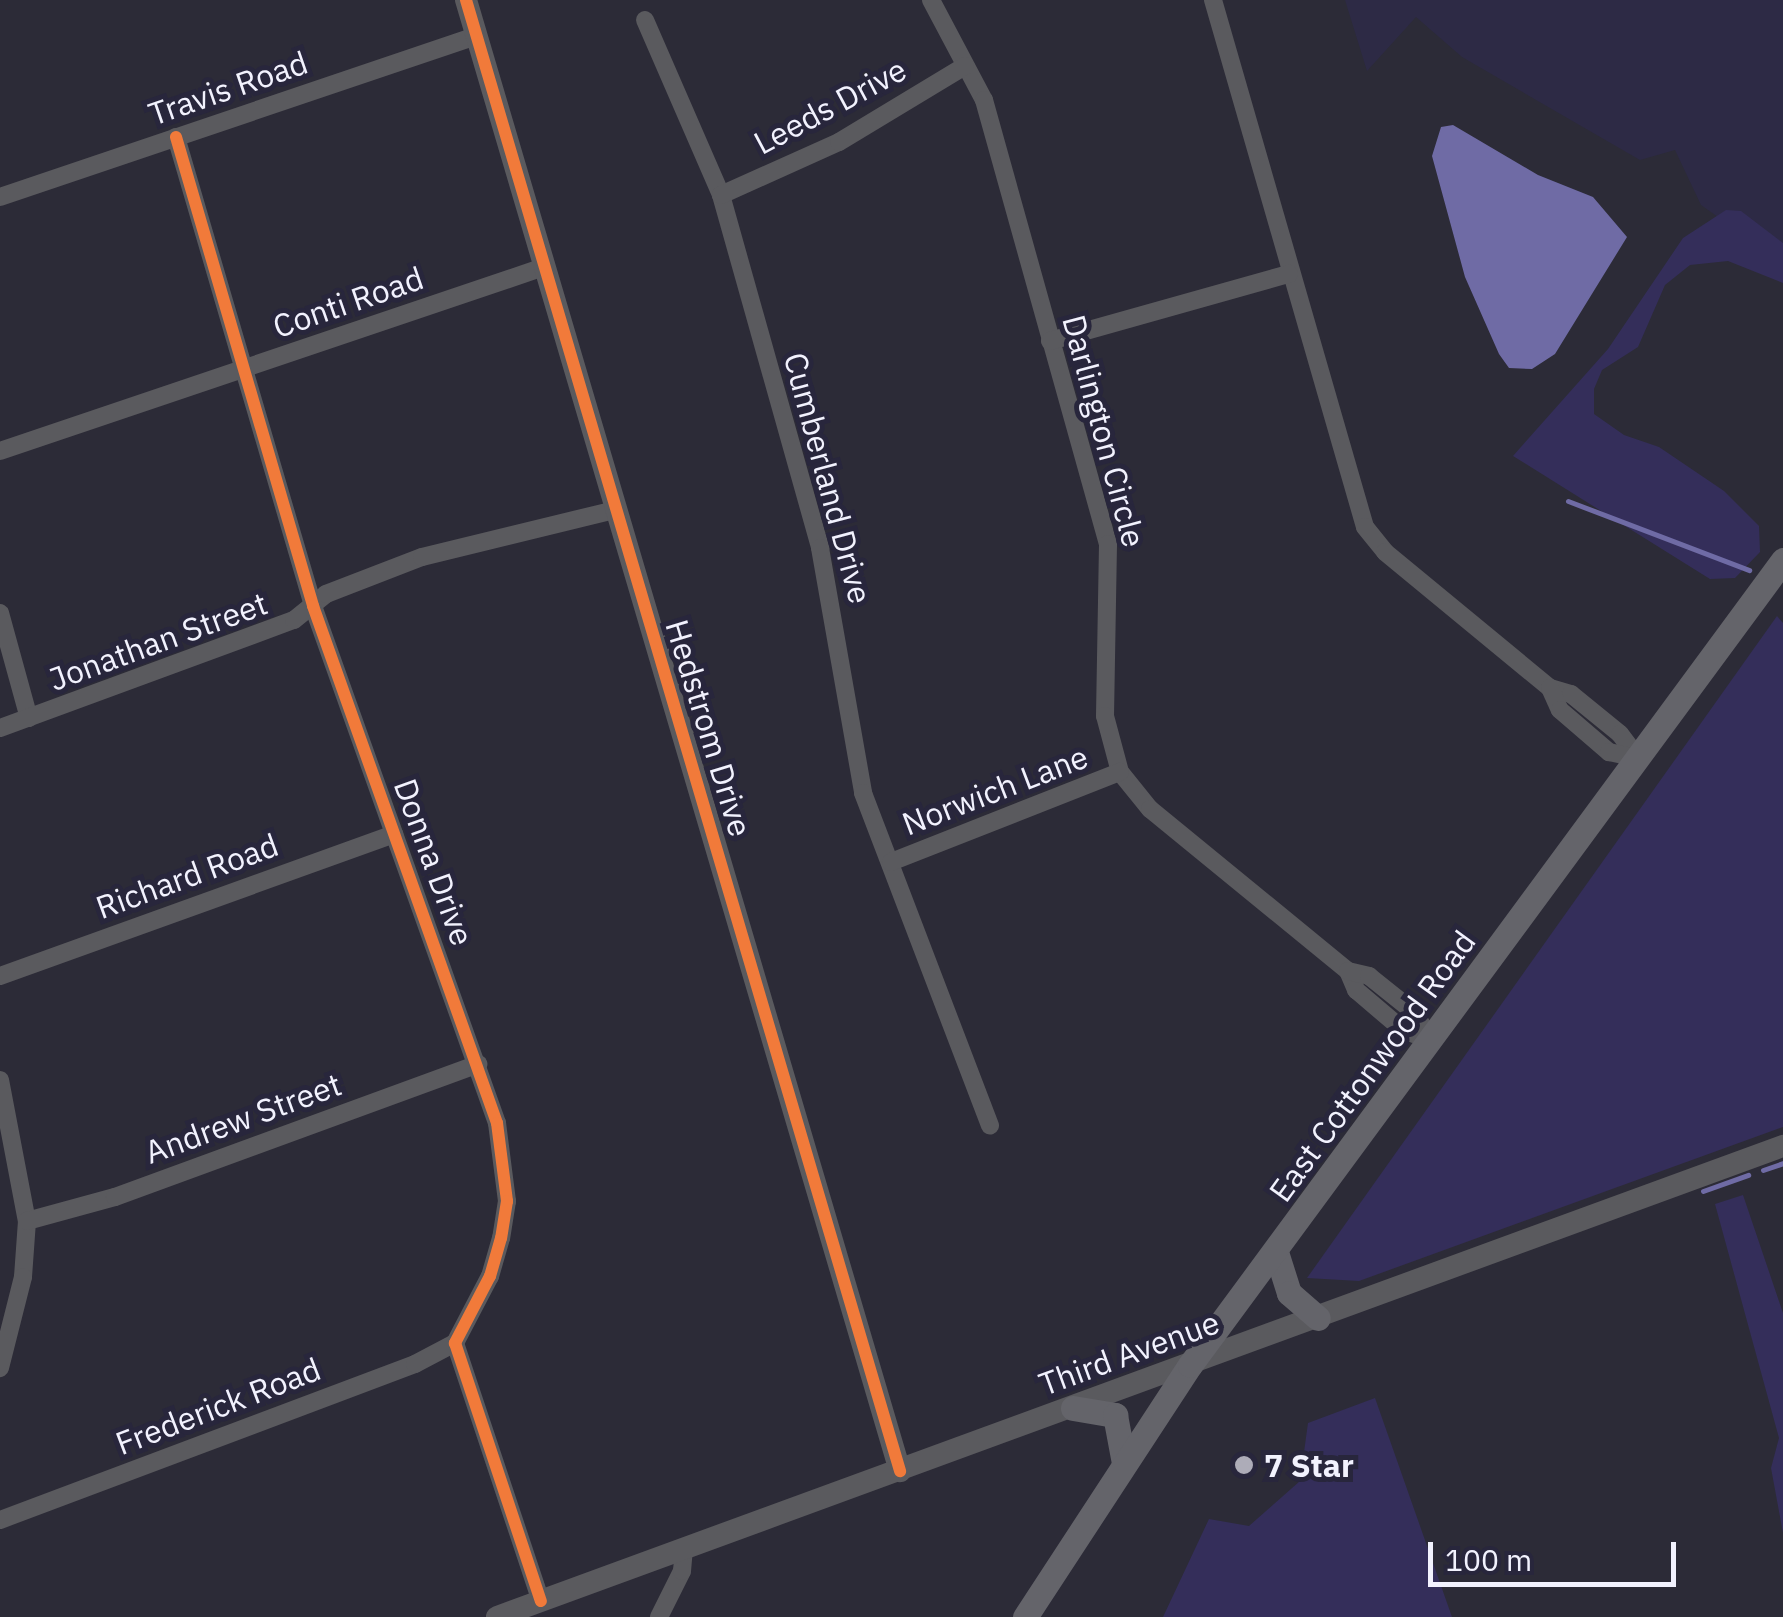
<!DOCTYPE html>
<style>
body{margin:0}
#map{position:relative;width:1783px;height:1617px;overflow:hidden;background:#2c2b37;font-family:"IBM Plex Sans",sans-serif}
div>[style]{position:absolute}
.built>*{inset:0;background:#2d2a45}
.green>*{inset:0;background:#342e5a}
.water>*{inset:0;background:#6f6ba5}
.stream>*{height:5px;margin:-2.5px;padding:0 2.5px;transform-origin:2.5px;border-radius:2.5px;background:#6f6ba5}
.minor>*{height:18px;margin:-9px;padding:0 9px;transform-origin:9px;border-radius:9px;background:#5a5a5e}
.tertiary>*{height:22px;margin:-11px;padding:0 11px;transform-origin:11px;border-radius:11px;background:#5a5a5e}
.secondary>*{height:25px;margin:-12.5px;padding:0 12.5px;transform-origin:12.5px;border-radius:12.5px;background:#64646a}
.cycleway>*{height:12px;margin:-6px;padding:0 6px;transform-origin:6px;border-radius:6px;background:#f17a3a}
.dots>*{width:28px;height:28px;translate:-50% -50%;box-sizing:border-box;border:5px solid #28263c;border-radius:50%}
span{translate:-50% -50%;white-space:nowrap;text-align:center;line-height:1.15;-webkit-text-stroke:10px #28263c;paint-order:stroke}
.street-label{font-size:32px;color:#f2f2fe}
.poi-label{font-size:32px;color:#f2f2fe;font-weight:700}
.left{translate:0 -50%;text-align:left}
.scale{position:absolute;left:1428px;top:1542px;width:248px;height:45px;box-sizing:border-box;border:5px solid #f2f2fe;border-top:0;padding-left:12px;font-size:30px;line-height:35px;white-space:nowrap;color:#f2f2fe;-webkit-text-stroke:8px #28263c;paint-order:stroke}
</style>
<div id="map">
<div class="built">
<i style="clip-path:polygon(1345px 0,1783px 0,1783px 263px,1701px 205px,1675px 150px,1640px 160px,1462px 57px,1416px 17px,1367px 71px)"></i>
</div>
<div class="green">
<i style="clip-path:polygon(1726px 210px,1741px 211px,1783px 243px,1783px 283px,1728px 261px,1690px 265px,1665px 285px,1638px 347px,1602px 370px,1594px 389px,1594px 414px,1624px 435px,1659px 447px,1724px 491px,1759px 526px,1760px 552px,1735px 578px,1710px 579px,1513px 456px,1608px 349px,1683px 238px)"></i>
<i style="clip-path:polygon(1777px 616px,1783px 623px,1783px 1127px,1359px 1281px,1307px 1278px)"></i>
<i style="clip-path:polygon(1743px 1195px,1783px 1313px,1783px 1533px,1771px 1468px,1779px 1438px,1715px 1204px)"></i>
<i style="clip-path:polygon(1375px 1398px,1452px 1617px,1163px 1617px,1209px 1519px,1249px 1526px,1300px 1481px,1308px 1423px)"></i>
</div>
<div class="water">
<i style="clip-path:polygon(1453px 125px,1538px 175px,1593px 197px,1627px 237px,1555px 354px,1532px 369px,1509px 368px,1499px 354px,1465px 277px,1432px 156px,1441px 127px)"></i>
</div>
<div class="stream">
<i style="left:1568px;top:501px;width:194px;rotate:20.9deg"></i>
<i style="left:1763px;top:1170px;width:21px;rotate:-19deg"></i>
<i style="left:1703px;top:1191px;width:48px;rotate:-19.6deg"></i>
</div>
<div class="minor">
<i style="left:931px;top:0;width:113px;rotate:62.1deg"></i>
<i style="left:984px;top:100px;width:461px;rotate:74.4deg"></i>
<i style="left:1108px;top:544px;width:172px;rotate:91deg"></i>
<i style="left:1105px;top:716px;width:58px;rotate:75deg"></i>
<i style="left:1120px;top:772px;width:48px;rotate:51deg"></i>
<i style="left:1150px;top:809px;width:256px;rotate:39.3deg"></i>
<i style="left:1348px;top:971px;width:21px;rotate:67deg"></i>
<i style="left:1356px;top:990px;width:62px;rotate:40.4deg"></i>
<i style="left:1403px;top:1030px;width:30px;rotate:20deg"></i>
<i style="left:1213px;top:0;width:548px;rotate:73.91deg"></i>
<i style="left:1365px;top:527px;width:32px;rotate:51deg"></i>
<i style="left:1385px;top:552px;width:214px;rotate:39.5deg"></i>
<i style="left:1550px;top:688px;width:22px;rotate:16deg"></i>
<i style="left:1571px;top:694px;width:63px;rotate:39.2deg"></i>
<i style="left:1620px;top:734px;width:30px;rotate:53deg"></i>
<i style="left:645px;top:20px;width:191px;rotate:66.5deg"></i>
<i style="left:721px;top:195px;width:367px;rotate:74.3deg"></i>
<i style="left:820px;top:548px;width:249px;rotate:80deg"></i>
<i style="left:863px;top:793px;width:356px;rotate:69.1deg"></i>
<i style="left:176px;top:137px;width:489px;rotate:73.7deg"></i>
<i style="left:313px;top:606px;width:549px;rotate:70.41deg"></i>
<i style="left:497px;top:1123px;width:79px;rotate:82.7deg"></i>
<i style="left:507px;top:1201px;width:37px;rotate:99deg"></i>
<i style="left:501px;top:1238px;width:40px;rotate:106deg"></i>
<i style="left:490px;top:1276px;width:76px;rotate:117.6deg"></i>
<i style="left:455px;top:1343px;width:272px;rotate:71.6deg"></i>
<i style="left:721px;top:195px;width:129px;rotate:-24.2deg"></i>
<i style="left:839px;top:142px;width:147px;rotate:-31.1deg"></i>
<i style="left:0;top:197px;width:502px;rotate:-18.69deg"></i>
<i style="left:1050px;top:341px;width:248px;rotate:-15.7deg"></i>
<i style="left:0;top:451px;width:574px;rotate:-18.69deg"></i>
<i style="left:0;top:613px;width:109px;rotate:74.6deg"></i>
<i style="left:1550px;top:688px;width:24px;rotate:66deg"></i>
<i style="left:1560px;top:710px;width:65px;rotate:40.6deg"></i>
<i style="left:1609px;top:752px;width:30px;rotate:12deg"></i>
<i style="left:0;top:728px;width:313px;rotate:-20.2deg"></i>
<i style="left:294px;top:620px;width:41px;rotate:-39.1deg"></i>
<i style="left:326px;top:594px;width:103px;rotate:-21.1deg"></i>
<i style="left:422px;top:557px;width:199px;rotate:-13.7deg"></i>
<i style="left:891px;top:862px;width:246px;rotate:-21.5deg"></i>
<i style="left:1348px;top:971px;width:22px;rotate:13deg"></i>
<i style="left:1369px;top:976px;width:58px;rotate:38.7deg"></i>
<i style="left:1414px;top:1012px;width:33px;rotate:59deg"></i>
<i style="left:0;top:976px;width:419px;rotate:-19.8deg"></i>
<i style="left:0;top:1080px;width:144px;rotate:79.2deg"></i>
<i style="left:27px;top:1221px;width:56px;rotate:94.1deg"></i>
<i style="left:23px;top:1277px;width:94px;rotate:104.2deg"></i>
<i style="left:27px;top:1221px;width:91px;rotate:-15.3deg"></i>
<i style="left:115px;top:1197px;width:387px;rotate:-20.1deg"></i>
<i style="left:0;top:1520px;width:443px;rotate:-20.6deg"></i>
<i style="left:415px;top:1364px;width:45px;rotate:-27.7deg"></i>
<i style="left:659px;top:1617px;width:51px;rotate:-63.4deg"></i>
<i style="left:682px;top:1571px;width:21px;rotate:-85deg"></i>
</div>
<div class="tertiary">
<i style="left:466px;top:0;width:1534px;rotate:73.56deg"></i>
<i style="left:497px;top:1617px;width:1370px;rotate:-20.12deg"></i>
</div>
<div class="secondary">
<i style="left:1276px;top:1252px;width:43px;rotate:72.4deg"></i>
<i style="left:1289px;top:1293px;width:38px;rotate:41deg"></i>
<i style="left:1073px;top:1408px;width:43px;rotate:9.5deg"></i>
<i style="left:1115px;top:1415px;width:49px;rotate:79.4deg"></i>
<i style="left:1025px;top:1617px;width:301px;rotate:-56.8deg"></i>
<i style="left:1190px;top:1365px;width:1000px;rotate:-53.62deg"></i>
</div>
<div class="cycleway">
<i style="left:466px;top:0;width:1534px;rotate:73.56deg"></i>
<i style="left:176px;top:137px;width:489px;rotate:73.7deg"></i>
<i style="left:313px;top:606px;width:549px;rotate:70.41deg"></i>
<i style="left:497px;top:1123px;width:79px;rotate:82.7deg"></i>
<i style="left:507px;top:1201px;width:37px;rotate:99deg"></i>
<i style="left:501px;top:1238px;width:40px;rotate:106deg"></i>
<i style="left:490px;top:1276px;width:76px;rotate:117.6deg"></i>
<i style="left:455px;top:1343px;width:272px;rotate:71.6deg"></i>
</div>
<div class="dots">
<i style="left:1244px;top:1465px;background:#adacb8"></i>
</div>
<div class="street-label">
<span style="left:228px;top:88px;rotate:-19deg">Travis Road</span>
<span style="left:830px;top:106px;rotate:-28deg">Leeds Drive</span>
<span style="left:348px;top:302px;rotate:-19deg">Conti Road</span>
<span style="left:1104px;top:431px;rotate:75deg">Darlington Circle</span>
<span style="left:828px;top:478px;rotate:75deg">Cumberland Drive</span>
<span style="left:158px;top:641px;rotate:-20deg">Jonathan Street</span>
<span style="left:709px;top:728px;rotate:73deg">Hedstrom Drive</span>
<span style="left:995px;top:790px;rotate:-21deg">Norwich Lane</span>
<span style="left:434px;top:862px;rotate:70deg">Donna Drive</span>
<span style="left:187px;top:876px;rotate:-20deg">Richard Road</span>
<span style="left:1372px;top:1066px;rotate:-54deg">East Cottonwood Road</span>
<span style="left:243px;top:1118px;rotate:-20deg">Andrew Street</span>
<span style="left:1129px;top:1353px;rotate:-20deg">Third Avenue</span>
<span style="left:218px;top:1406px;rotate:-21deg">Frederick Road</span>
</div>
<div class="poi-label">
<span class="left" style="left:1264px;top:1465px">7 Star</span>
</div>
<div class="scale">100 m</div>
</div>
